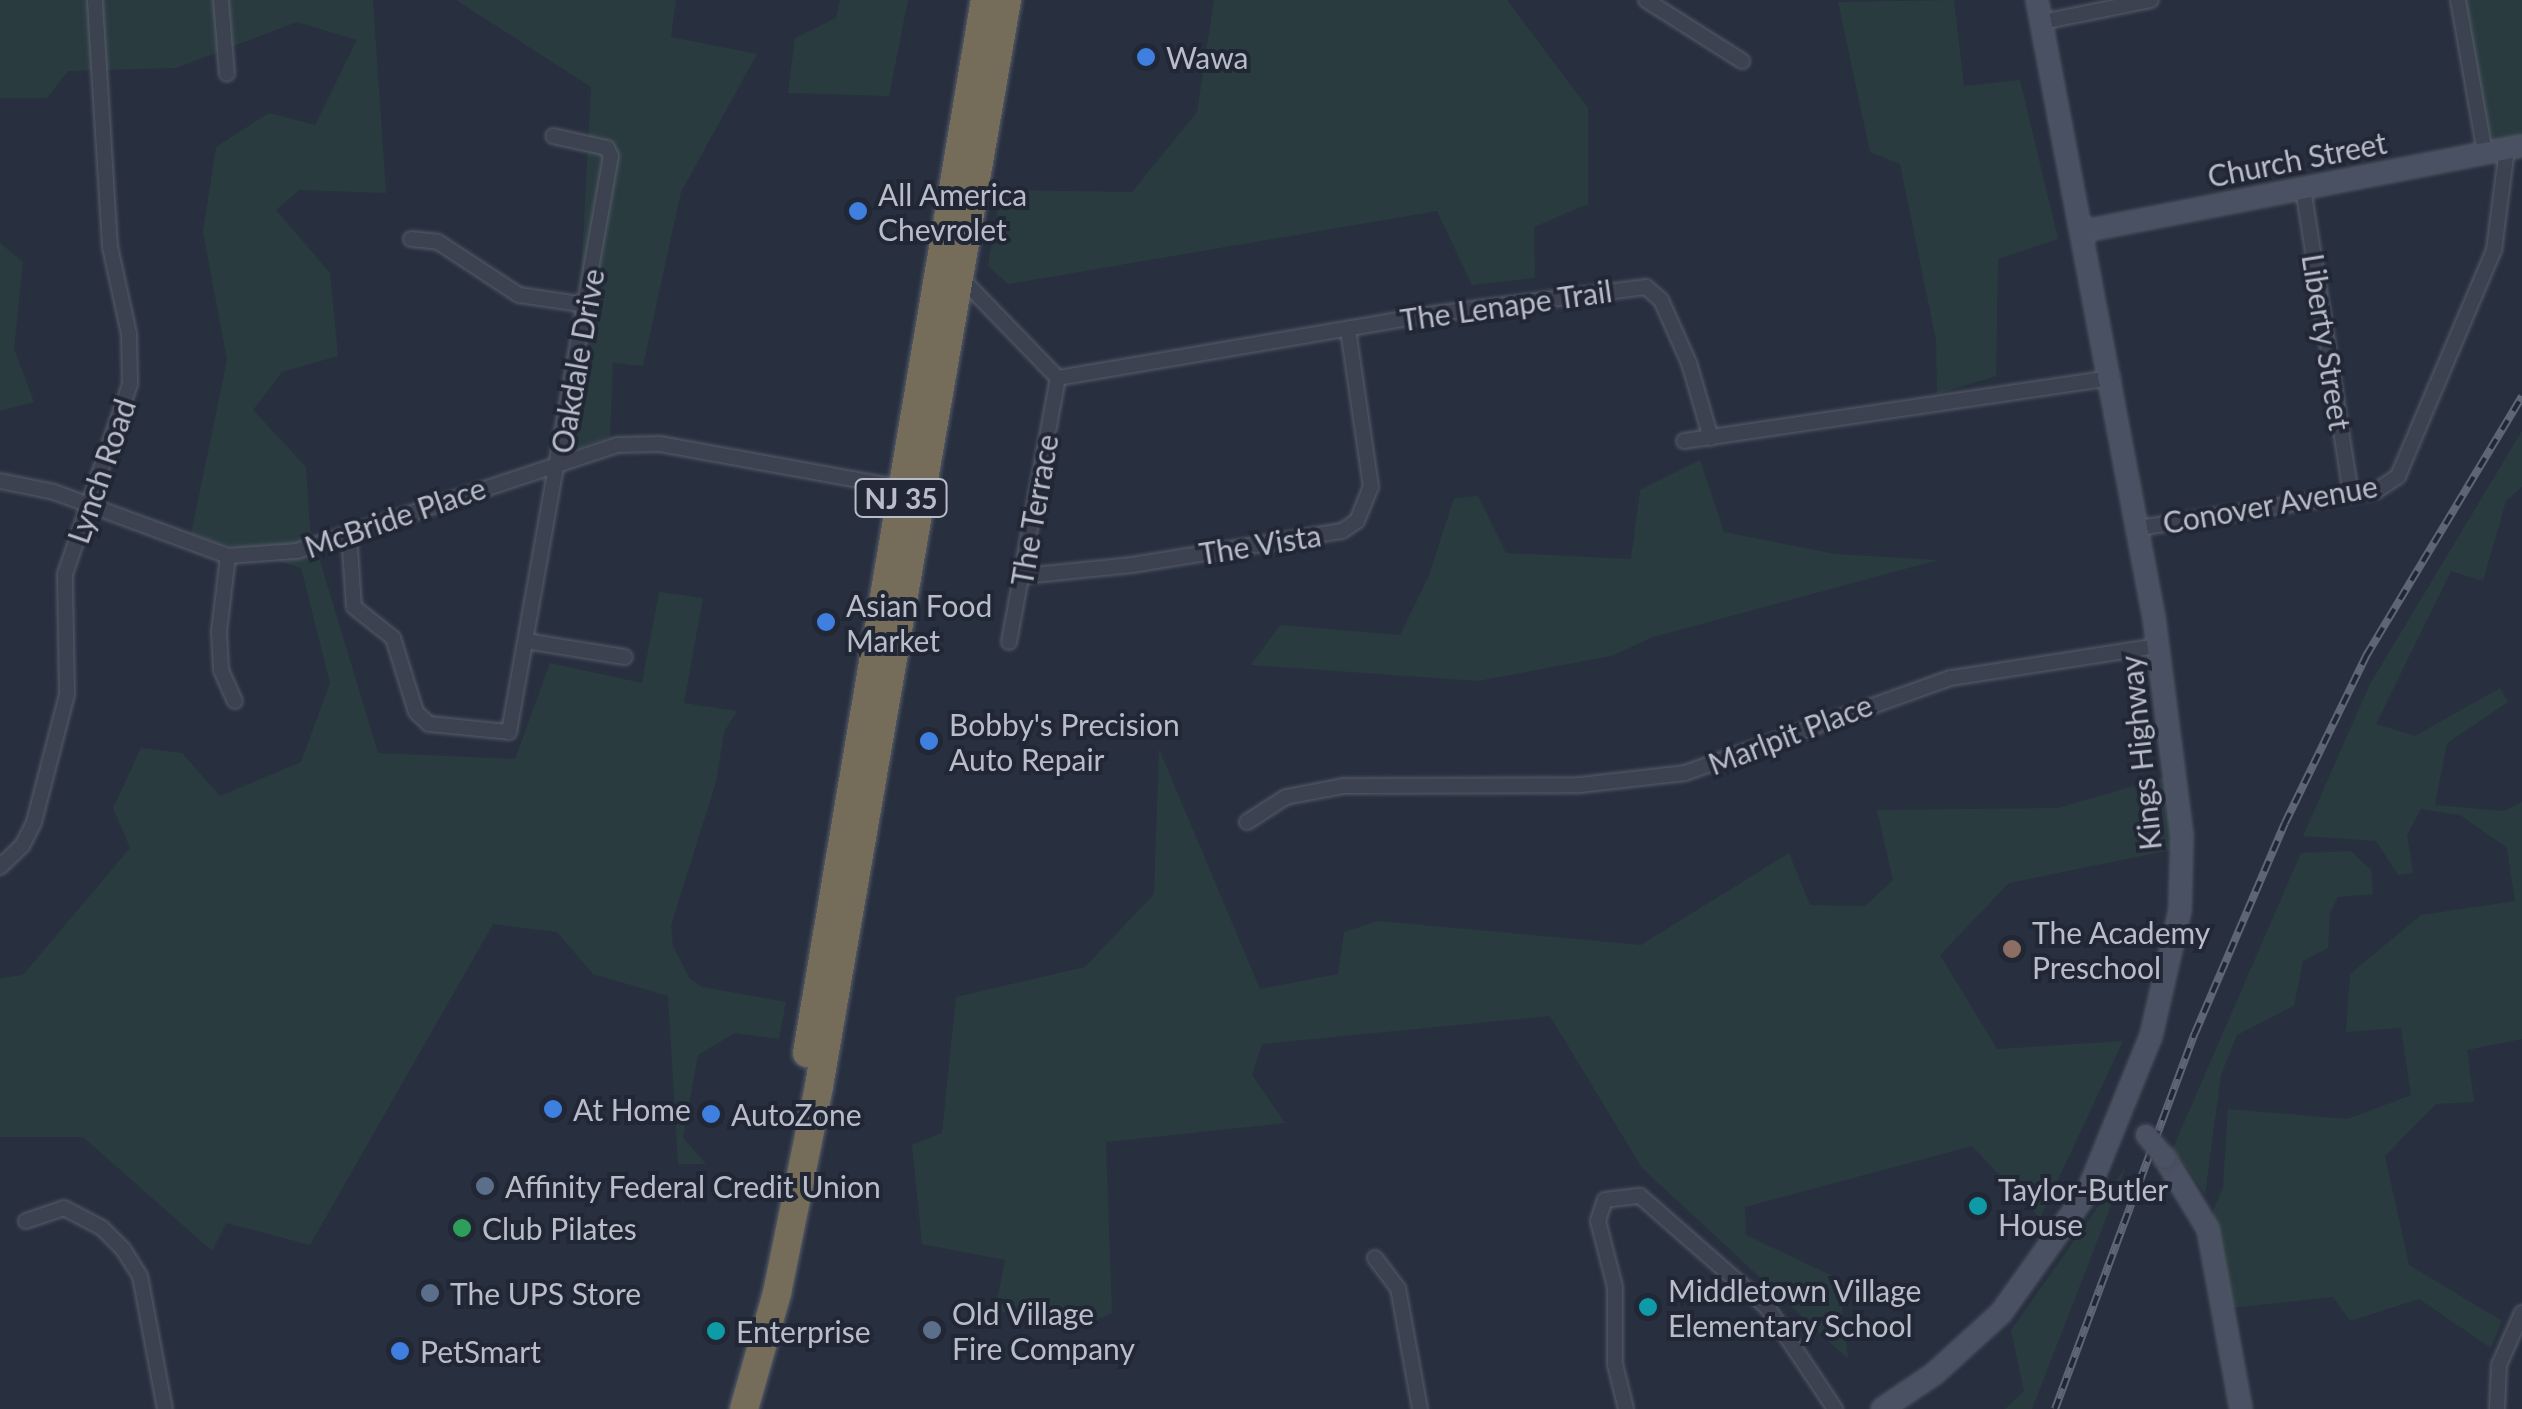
<!DOCTYPE html>
<style>
body{margin:0}
#map{position:relative;width:2522px;height:1409px;overflow:hidden;background:#282f3f;font-family:Lato,sans-serif}
div>[style]{position:absolute}
.green>*{inset:0;background:#2a3b40}
.roads{filter:drop-shadow(0 0 2px #575d6a) drop-shadow(0 0 2px #575d6a)}
.street>*{height:14px;margin:-7px;padding:0 7px;transform-origin:7px;border-radius:7px;background:#3c424f}
.secondary>*{height:20px;margin:-10px;padding:0 10px;transform-origin:10px;border-radius:10px;background:#4a5162}
.highway>*{height:28px;margin:-14px;padding:0 14px;transform-origin:14px;border-radius:14px;background:#756d5a}
.rail>*{height:8px;margin-top:-4px;transform-origin:0;background:repeating-linear-gradient(90deg,#212735 0 11px,#5e6676 0 22px);box-sizing:border-box;border-block:2px solid #5e6676}
.bridges{filter:drop-shadow(0 0 2px #464b58) drop-shadow(0 0 2px #464b58)}
.secondary-bridge>*{height:20px;margin:-10px;padding:0 10px;transform-origin:10px;border-radius:10px;background:#4a5162}
.dots>*{width:28px;height:28px;translate:-50% -50%;box-sizing:border-box;border:5px solid #212735;border-radius:50%}
span{translate:-50% -50%;white-space:nowrap;text-align:center;line-height:1.15;-webkit-text-stroke:8px #212735;paint-order:stroke}
.shield-label span{padding:2px 8px;background:#212735;border:2px solid;border-radius:8px;-webkit-text-stroke-width:0}
.shield-label{font-size:28px;color:#b9bdca;font-weight:700}
.poi-label{font-size:30px;color:#b9bdca}
.left{translate:0 -50%;text-align:left}
.street-label{font-size:30px;color:#b9bdca}
</style>
<div id="map">
<div class="green">
<i style="clip-path:polygon(0 0,373px 0,386px 193px,299px 190px,276px 210px,330px 273px,338px 356px,282px 372px,253px 410px,306px 467px,310px 528px,378px 753px,515px 759px,550px 663px,642px 683px,659px 592px,703px 598px,684px 703px,737px 711px,724px 732px,716px 782px,671px 925px,673px 946px,690px 979px,702px 987px,786px 1002px,779px 1039px,735px 1033px,698px 1055px,683px 1138px,706px 1164px,678px 1164px,668px 996px,593px 974px,557px 932px,493px 924px,310px 1245px,226px 1223px,212px 1251px,83px 1137px,0 1137px,0 978px,23px 975px,130px 848px,113px 808px,141px 748px,182px 753px,220px 796px,301px 762px,330px 683px,301px 568px,191px 534px,227px 360px,203px 232px,216px 147px,269px 113px,315px 125px,357px 40px,297px 22px,176px 68px,68px 71px,47px 98px,0 98px)"></i>
<i style="clip-path:polygon(456px 0,676px 0,671px 37px,757px 54px,681px 192px,643px 366px,613px 363px,610px 437px,572px 450px,591px 87px)"></i>
<i style="clip-path:polygon(840px 0,908px 0,889px 96px,788px 93px,795px 38px,836px 18px)"></i>
<i style="clip-path:polygon(1214px 0,1507px 0,1588px 108px,1588px 204px,1534px 227px,1535px 278px,1472px 285px,1437px 211px,1008px 284px,988px 266px,1001px 190px,1132px 192px,1197px 112px)"></i>
<i style="clip-path:polygon(1954px 0,1964px 86px,2020px 80px,2058px 239px,1998px 259px,1996px 376px,1937px 394px,1936px 340px,1900px 164px,1870px 152px,1838px 2px)"></i>
<i style="clip-path:polygon(2463px 0,2522px 0,2522px 145px,2491px 152px)"></i>
<i style="clip-path:polygon(0 243px,23px 262px,14px 349px,34px 402px,0 411px)"></i>
<i style="clip-path:polygon(2522px 431px,2522px 487px,2506px 501px,2483px 581px,2451px 571px,2376px 724px,2415px 736px,2500px 688px,2508px 702px,2447px 743px,2435px 805px,2504px 811px,2522px 802px,2522px 1039px,2467px 1050px,2474px 1102px,2436px 1104px,2385px 1156px,2409px 1265px,2502px 1321px,2491px 1348px,2419px 1299px,2350px 1321px,2333px 1297px,2231px 1308px,2213px 1210px,2223px 1188px,2228px 1109px,2348px 1119px,2411px 1095px,2401px 1028px,2346px 1032px,2350px 974px,2421px 915px,2515px 901px,2507px 848px,2460px 815px,2421px 809px,2407px 835px,2413px 873px,2398px 875px,2376px 841px,2303px 836px,2370px 684px)"></i>
<i style="clip-path:polygon(1700px 460px,1724px 532px,1835px 554px,1938px 560px,1653px 637px,1611px 656px,1478px 681px,1251px 665px,1280px 625px,1400px 635px,1428px 578px,1454px 498px,1478px 496px,1506px 553px,1631px 559px,1640px 490px)"></i>
<i style="clip-path:polygon(1159px 749px,1260px 989px,1338px 974px,1344px 932px,1378px 921px,1641px 945px,1789px 853px,1810px 905px,1865px 906px,1893px 880px,1877px 810px,2058px 808px,2175px 774px,2181px 848px,2009px 883px,1940px 955px,1997px 1049px,2123px 1041px,2040px 1218px,1972px 1146px,1745px 1207px,1746px 1235px,1839px 1279px,1848px 1359px,1642px 1168px,1550px 1016px,1262px 1044px,1252px 1075px,1285px 1123px,1106px 1142px,1112px 1313px,1076px 1329px,995px 1310px,1005px 1260px,922px 1244px,912px 1145px,942px 1133px,956px 997px,1085px 967px,1154px 894px)"></i>
<i style="clip-path:polygon(2351px 851px,2371px 870px,2373px 894px,2338px 897px,2330px 913px,2328px 948px,2303px 961px,2294px 1006px,2237px 1035px,2221px 1075px,2205px 1194px,2173px 1148px,2301px 853px)"></i>
<i style="clip-path:polygon(2126px 1167px,2032px 1409px,2005px 1409px,2024px 1391px,2011px 1330px)"></i>
</div>
<div class="roads">
<div class="street">
<i style="left:221px;top:0;width:74px;rotate:85.4deg"></i>
<i style="left:1646px;top:0;width:114px;rotate:32.4deg"></i>
<i style="left:2458px;top:0;width:155px;rotate:80deg"></i>
<i style="left:2042px;top:22px;width:111px;rotate:-11.4deg"></i>
<i style="left:2303px;top:188px;width:311px;rotate:81.1deg"></i>
<i style="left:411px;top:239px;width:27px;rotate:6deg"></i>
<i style="left:438px;top:242px;width:97px;rotate:33.2deg"></i>
<i style="left:519px;top:295px;width:69px;rotate:8.4deg"></i>
<i style="left:960px;top:277px;width:141px;rotate:45.9deg"></i>
<i style="left:1058px;top:378px;width:380px;rotate:-9.7deg"></i>
<i style="left:1433px;top:314px;width:215px;rotate:-7.2deg"></i>
<i style="left:1646px;top:287px;width:20px;rotate:41deg"></i>
<i style="left:1661px;top:300px;width:69px;rotate:66deg"></i>
<i style="left:1689px;top:363px;width:78px;rotate:73.7deg"></i>
<i style="left:1684px;top:441px;width:433px;rotate:-8.4deg"></i>
<i style="left:0;top:481px;width:55px;rotate:11.5deg"></i>
<i style="left:54px;top:492px;width:185px;rotate:20.2deg"></i>
<i style="left:228px;top:556px;width:69px;rotate:-4.1deg"></i>
<i style="left:297px;top:551px;width:337px;rotate:-18.3deg"></i>
<i style="left:617px;top:445px;width:43px;rotate:-1.3deg"></i>
<i style="left:660px;top:444px;width:247px;rotate:10.3deg"></i>
<i style="left:2139px;top:528px;width:240px;rotate:-8.9deg"></i>
<i style="left:2376px;top:491px;width:27px;rotate:-34deg"></i>
<i style="left:2398px;top:476px;width:246px;rotate:-67deg"></i>
<i style="left:2494px;top:250px;width:102px;rotate:-82.7deg"></i>
<i style="left:349px;top:534px;width:73px;rotate:86.1deg"></i>
<i style="left:354px;top:607px;width:50px;rotate:38.5deg"></i>
<i style="left:393px;top:638px;width:77px;rotate:72.7deg"></i>
<i style="left:416px;top:712px;width:18px;rotate:43deg"></i>
<i style="left:429px;top:724px;width:80px;rotate:5.7deg"></i>
<i style="left:509px;top:732px;width:585px;rotate:-79.96deg"></i>
<i style="left:611px;top:156px;width:9px;rotate:-117deg"></i>
<i style="left:607px;top:148px;width:55px;rotate:-167.5deg"></i>
<i style="left:228px;top:556px;width:76px;rotate:96.8deg"></i>
<i style="left:219px;top:631px;width:39px;rotate:87deg"></i>
<i style="left:221px;top:670px;width:34px;rotate:66deg"></i>
<i style="left:1024px;top:576px;width:109px;rotate:-5.8deg"></i>
<i style="left:1132px;top:565px;width:213px;rotate:-9.2deg"></i>
<i style="left:1342px;top:531px;width:18px;rotate:-34deg"></i>
<i style="left:1357px;top:521px;width:37px;rotate:-68deg"></i>
<i style="left:1371px;top:487px;width:160px;rotate:-98.3deg"></i>
<i style="left:526px;top:641px;width:100px;rotate:9.2deg"></i>
<i style="left:1009px;top:642px;width:269px;rotate:-79.5deg"></i>
<i style="left:1247px;top:822px;width:46px;rotate:-32.7deg"></i>
<i style="left:1286px;top:797px;width:58px;rotate:-10.9deg"></i>
<i style="left:1343px;top:786px;width:237px;rotate:-0.2deg"></i>
<i style="left:1580px;top:785px;width:106px;rotate:-6.5deg"></i>
<i style="left:1685px;top:773px;width:282px;rotate:-19.7deg"></i>
<i style="left:1951px;top:678px;width:209px;rotate:-8.8deg"></i>
<i style="left:0;top:867px;width:30px;rotate:-44deg"></i>
<i style="left:22px;top:846px;width:27px;rotate:-63deg"></i>
<i style="left:34px;top:822px;width:132px;rotate:-75.5deg"></i>
<i style="left:67px;top:694px;width:120px;rotate:-91deg"></i>
<i style="left:65px;top:574px;width:201px;rotate:-71.1deg"></i>
<i style="left:130px;top:384px;width:50px;rotate:-91.1deg"></i>
<i style="left:129px;top:334px;width:89px;rotate:-102.3deg"></i>
<i style="left:110px;top:247px;width:247px;rotate:-93.5deg"></i>
<i style="left:26px;top:1221px;width:40px;rotate:-18.9deg"></i>
<i style="left:64px;top:1208px;width:43px;rotate:27.8deg"></i>
<i style="left:102px;top:1228px;width:30px;rotate:45deg"></i>
<i style="left:123px;top:1249px;width:32px;rotate:58deg"></i>
<i style="left:140px;top:1276px;width:135px;rotate:79.4deg"></i>
<i style="left:1375px;top:1258px;width:38px;rotate:53deg"></i>
<i style="left:1398px;top:1288px;width:123px;rotate:79.7deg"></i>
<i style="left:1626px;top:1409px;width:46px;rotate:-103.7deg"></i>
<i style="left:1615px;top:1364px;width:77px;rotate:-90deg"></i>
<i style="left:1615px;top:1287px;width:68px;rotate:-104.4deg"></i>
<i style="left:1598px;top:1221px;width:22px;rotate:-72deg"></i>
<i style="left:1605px;top:1200px;width:35px;rotate:-7deg"></i>
<i style="left:1640px;top:1196px;width:169px;rotate:41.2deg"></i>
<i style="left:1767px;top:1307px;width:123px;rotate:56.3deg"></i>
<i style="left:2497px;top:1409px;width:44px;rotate:-87.4deg"></i>
<i style="left:2499px;top:1365px;width:57px;rotate:-66.1deg"></i>
</div>
<div class="secondary">
<i style="left:2084px;top:231px;width:446px;rotate:-11deg"></i>
<i style="left:2165px;top:1158px;width:83px;rotate:58.8deg"></i>
<i style="left:2208px;top:1229px;width:183px;rotate:79.6deg"></i>
<i style="left:1882px;top:1409px;width:63px;rotate:-33.9deg"></i>
<i style="left:1934px;top:1374px;width:91px;rotate:-42.3deg"></i>
<i style="left:2001px;top:1313px;width:150px;rotate:-54.5deg"></i>
<i style="left:2088px;top:1191px;width:167px;rotate:-67.9deg"></i>
<i style="left:2151px;top:1036px;width:129px;rotate:-77deg"></i>
<i style="left:2180px;top:910px;width:74px;rotate:-88.5deg"></i>
<i style="left:2182px;top:836px;width:220px;rotate:-97.3deg"></i>
<i style="left:2154px;top:618px;width:629px;rotate:-100.72deg"></i>
</div>
<div class="highway">
<i style="left:807px;top:1053px;width:1068px;rotate:-80.41deg"></i>
<i style="left:744px;top:1409px;width:121px;rotate:-74.1deg"></i>
<i style="left:777px;top:1293px;width:211px;rotate:-78.5deg"></i>
<i style="left:819px;top:1086px;width:1102px;rotate:-80.18deg"></i>
</div>
</div>
<div class="rail">
<i style="left:2055px;top:1409px;width:401px;rotate:-69.6deg"></i>
<i style="left:2195px;top:1033px;width:228px;rotate:-66.8deg"></i>
<i style="left:2285px;top:823px;width:186px;rotate:-64.1deg"></i>
<i style="left:2366px;top:656px;width:303px;rotate:-59deg"></i>
</div>
<div class="bridges">
<div class="secondary-bridge">
<i style="left:2146px;top:1135px;width:30px;rotate:50deg"></i>
</div>
</div>
<div class="dots">
<i style="left:1146px;top:57px;background:#3f7fe0"></i>
<i style="left:858px;top:211px;background:#3f7fe0"></i>
<i style="left:826px;top:622px;background:#3f7fe0"></i>
<i style="left:929px;top:741px;background:#3f7fe0"></i>
<i style="left:2012px;top:949px;background:#8d6e63"></i>
<i style="left:553px;top:1109px;background:#3f7fe0"></i>
<i style="left:711px;top:1114px;background:#3f7fe0"></i>
<i style="left:485px;top:1186px;background:#5c6f8a"></i>
<i style="left:1978px;top:1206px;background:#0f9aa8"></i>
<i style="left:462px;top:1228px;background:#2e9e5b"></i>
<i style="left:430px;top:1293px;background:#5c6f8a"></i>
<i style="left:1648px;top:1307px;background:#0f9aa8"></i>
<i style="left:932px;top:1330px;background:#5c6f8a"></i>
<i style="left:716px;top:1331px;background:#0f9aa8"></i>
<i style="left:400px;top:1351px;background:#3f7fe0"></i>
</div>
<div class="shield-label">
<span style="left:901px;top:498px">NJ 35</span>
</div>
<div class="poi-label">
<span class="left" style="left:1166px;top:57px">Wawa</span>
<span class="left" style="left:878px;top:211px">All America<br>Chevrolet</span>
<span class="left" style="left:846px;top:622px">Asian Food<br>Market</span>
<span class="left" style="left:949px;top:741px">Bobby's Precision<br>Auto Repair</span>
<span class="left" style="left:2032px;top:949px">The Academy<br>Preschool</span>
<span class="left" style="left:573px;top:1109px">At Home</span>
<span class="left" style="left:731px;top:1114px">AutoZone</span>
<span class="left" style="left:505px;top:1186px">Affinity Federal Credit Union</span>
<span class="left" style="left:1998px;top:1206px">Taylor-Butler<br>House</span>
<span class="left" style="left:482px;top:1228px">Club Pilates</span>
<span class="left" style="left:1668px;top:1307px">Middletown Village<br>Elementary School</span>
<span class="left" style="left:450px;top:1293px">The UPS Store</span>
<span class="left" style="left:952px;top:1330px">Old Village<br>Fire Company</span>
<span class="left" style="left:736px;top:1331px">Enterprise</span>
<span class="left" style="left:420px;top:1351px">PetSmart</span>
</div>
<div class="street-label">
<span style="left:2297px;top:159px;rotate:-11deg">Church Street</span>
<span style="left:1506px;top:305px;rotate:-8deg">The Lenape Trail</span>
<span style="left:2327px;top:342px;rotate:81deg">Liberty Street</span>
<span style="left:577px;top:361px;rotate:-80deg">Oakdale Drive</span>
<span style="left:101px;top:471px;rotate:-71deg">Lynch Road</span>
<span style="left:2270px;top:504px;rotate:-10deg">Conover Avenue</span>
<span style="left:1034px;top:510px;rotate:-80deg">The Terrace</span>
<span style="left:395px;top:517px;rotate:-19deg">McBride Place</span>
<span style="left:1260px;top:544px;rotate:-9deg">The Vista</span>
<span style="left:1790px;top:734px;rotate:-21deg">Marlpit Place</span>
<span style="left:2140px;top:753px;rotate:-96deg">Kings Highway</span>
</div>
</div>
